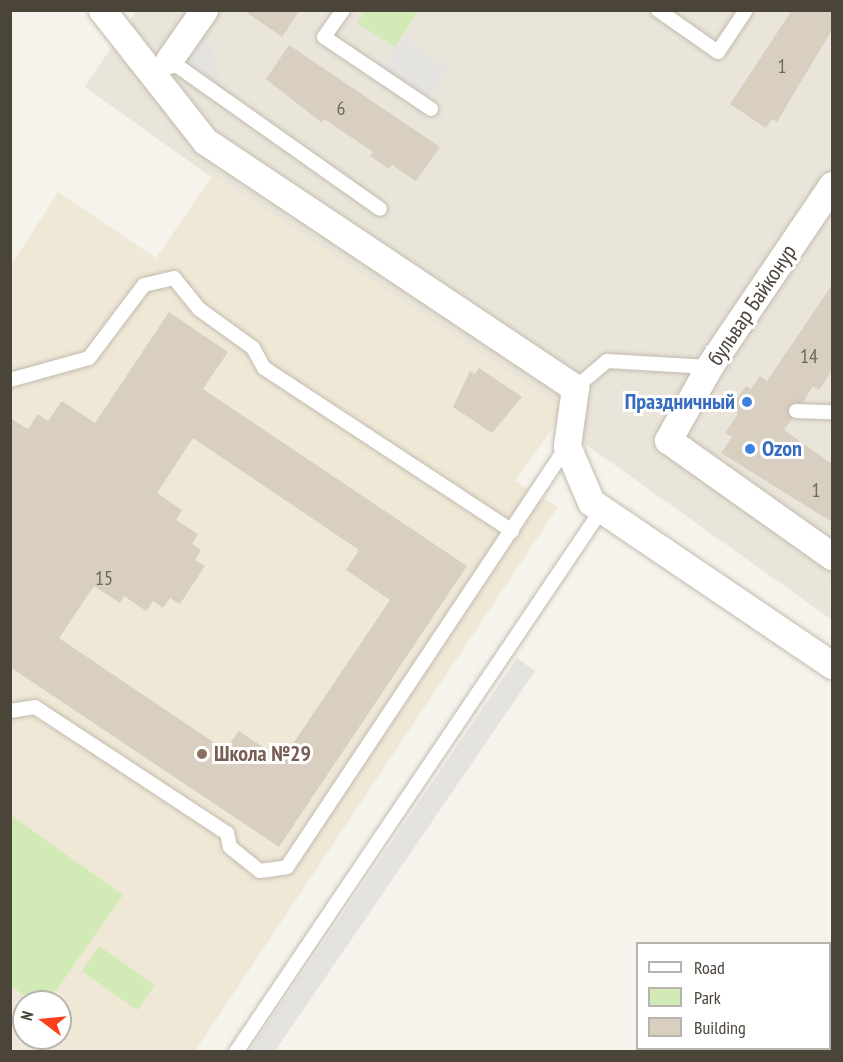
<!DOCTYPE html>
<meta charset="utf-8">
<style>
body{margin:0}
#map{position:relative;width:843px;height:1062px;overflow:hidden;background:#f6f3ec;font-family:"PT Sans Narrow",sans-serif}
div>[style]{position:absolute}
.residential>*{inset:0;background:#eae5da}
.education>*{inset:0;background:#efe8d6}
.green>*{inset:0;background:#d2eab5}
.parking>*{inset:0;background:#e5e3e0}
.building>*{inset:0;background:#d8cfc1}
.roads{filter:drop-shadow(0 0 2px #c2bbae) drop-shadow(0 0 2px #c2bbae)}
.lane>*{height:14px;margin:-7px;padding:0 7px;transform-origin:7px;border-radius:7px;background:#fff}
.street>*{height:27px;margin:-13.5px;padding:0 13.5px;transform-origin:13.5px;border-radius:13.5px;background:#fff}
.dots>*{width:16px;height:16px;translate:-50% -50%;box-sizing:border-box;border:3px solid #fff;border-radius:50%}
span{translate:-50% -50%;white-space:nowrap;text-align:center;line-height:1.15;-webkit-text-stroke:6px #fff;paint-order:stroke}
.number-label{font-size:20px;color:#6e675b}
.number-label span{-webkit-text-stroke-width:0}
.street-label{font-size:22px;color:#4b4439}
.shop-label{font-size:22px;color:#366cbe;font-weight:700}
.right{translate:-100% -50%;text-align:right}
.left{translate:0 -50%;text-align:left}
.education-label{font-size:22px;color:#785e54;font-weight:700}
.frame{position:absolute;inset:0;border:12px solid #4b4439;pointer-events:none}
.legend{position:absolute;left:636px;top:942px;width:195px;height:108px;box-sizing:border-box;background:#fff;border:2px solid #b7b4b0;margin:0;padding:8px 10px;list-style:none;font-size:18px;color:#4b4439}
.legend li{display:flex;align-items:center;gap:12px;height:30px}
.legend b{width:30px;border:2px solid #b7b4b0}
.north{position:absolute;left:12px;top:990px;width:60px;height:60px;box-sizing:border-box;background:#fff;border:2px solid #b7b4b0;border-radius:50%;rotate:286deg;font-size:16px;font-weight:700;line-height:24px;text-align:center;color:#4b4439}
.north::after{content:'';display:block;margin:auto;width:21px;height:27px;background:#fc3f1d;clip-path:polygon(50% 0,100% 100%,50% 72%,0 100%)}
</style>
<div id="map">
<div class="residential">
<i style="clip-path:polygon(136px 11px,832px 11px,832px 620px,85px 87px)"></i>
</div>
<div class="education">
<i style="clip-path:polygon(evenodd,213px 175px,566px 409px,515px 481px,558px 507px,195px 1051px,11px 1051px,10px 267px,58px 192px,156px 258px,213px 175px,24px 1002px,60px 1002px,60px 1038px,24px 1038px,24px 1002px)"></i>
</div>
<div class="green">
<i style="clip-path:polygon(365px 11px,365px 10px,418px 11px,395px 47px,357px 23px)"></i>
<i style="clip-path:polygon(11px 815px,123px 895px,48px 1002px,33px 1002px,11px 986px)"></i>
<i style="clip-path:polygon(99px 946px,155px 985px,137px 1010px,82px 971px)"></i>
</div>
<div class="parking">
<i style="clip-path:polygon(202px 13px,225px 99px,169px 60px)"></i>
<i style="clip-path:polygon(404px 39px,448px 69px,421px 108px,377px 79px)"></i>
<i style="clip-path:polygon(517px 658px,535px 671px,275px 1051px,249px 1051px)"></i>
</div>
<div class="building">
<i style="clip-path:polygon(243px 10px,300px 10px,282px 37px)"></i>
<i style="clip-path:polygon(792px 10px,832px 10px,832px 30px,777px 122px,772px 119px,766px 128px,730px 104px)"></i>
<i style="clip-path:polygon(289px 45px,440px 147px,416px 181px,392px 165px,389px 169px,370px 156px,373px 152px,324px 119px,322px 123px,266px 79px)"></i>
<i style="clip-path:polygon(832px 285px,832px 370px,819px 390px,813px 386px,803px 402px,789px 406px,792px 419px,784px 430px,832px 464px,832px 522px,721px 453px,732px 437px,725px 433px,738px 414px,730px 409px,746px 386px,751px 389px,760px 376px,767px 381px)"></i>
<i style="clip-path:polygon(evenodd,169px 312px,228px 352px,203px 389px,467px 566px,279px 847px,10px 667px,10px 418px,28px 429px,38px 414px,48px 421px,62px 401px,95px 423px,169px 312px,193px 438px,359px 550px,346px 570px,390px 600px,282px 760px,239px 731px,225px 750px,59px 638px,94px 586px,120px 603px,124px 596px,146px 611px,153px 601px,163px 608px,170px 598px,180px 604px,205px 566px,195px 560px,201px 550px,192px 544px,198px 534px,176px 520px,182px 510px,157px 493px,193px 438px)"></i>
<i style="clip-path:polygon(479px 368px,522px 397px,492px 433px,453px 407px,470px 371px,475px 374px)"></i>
</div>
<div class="roads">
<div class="lane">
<i style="left:343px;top:10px;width:33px;rotate:125deg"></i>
<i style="left:324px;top:37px;width:129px;rotate:33.9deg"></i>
<i style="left:658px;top:10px;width:73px;rotate:35deg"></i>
<i style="left:718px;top:52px;width:50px;rotate:-56.3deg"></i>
<i style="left:169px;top:60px;width:258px;rotate:35.2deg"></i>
<i style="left:10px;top:380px;width:82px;rotate:-15.6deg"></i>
<i style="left:89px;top:358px;width:91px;rotate:-53deg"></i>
<i style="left:144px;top:285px;width:31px;rotate:-13deg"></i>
<i style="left:174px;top:278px;width:40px;rotate:51deg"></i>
<i style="left:199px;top:309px;width:67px;rotate:35.8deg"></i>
<i style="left:253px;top:348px;width:23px;rotate:61deg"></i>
<i style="left:264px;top:368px;width:297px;rotate:33.3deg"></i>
<i style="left:575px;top:388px;width:42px;rotate:-40.2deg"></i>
<i style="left:607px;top:361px;width:102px;rotate:3.4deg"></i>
<i style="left:796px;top:411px;width:36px;rotate:2deg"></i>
<i style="left:10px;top:711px;width:25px;rotate:-9deg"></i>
<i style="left:35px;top:707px;width:230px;rotate:33.3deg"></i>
<i style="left:227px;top:833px;width:14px;rotate:78deg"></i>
<i style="left:230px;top:847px;width:38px;rotate:39deg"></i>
<i style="left:260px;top:871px;width:27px;rotate:-8deg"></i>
<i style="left:287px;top:867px;width:506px;rotate:-56.37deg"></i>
<i style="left:236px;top:1052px;width:655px;rotate:-56.02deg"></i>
</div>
<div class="street">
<i style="left:102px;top:10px;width:167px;rotate:51.8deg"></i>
<i style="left:205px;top:141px;width:445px;rotate:33.7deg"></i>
<i style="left:575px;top:388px;width:59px;rotate:97.9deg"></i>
<i style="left:567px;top:446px;width:61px;rotate:66.8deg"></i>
<i style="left:591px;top:502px;width:291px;rotate:34.1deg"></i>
<i style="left:169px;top:60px;width:61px;rotate:-55deg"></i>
<i style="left:832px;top:185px;width:220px;rotate:124.1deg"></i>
<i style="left:709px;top:367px;width:84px;rotate:119.3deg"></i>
<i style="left:668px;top:440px;width:201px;rotate:35.3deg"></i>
</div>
</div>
<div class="dots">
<i style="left:747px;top:402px;background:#3f7fe0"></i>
<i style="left:750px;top:449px;background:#3f7fe0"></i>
<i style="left:202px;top:754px;background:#8d6e63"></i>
</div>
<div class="number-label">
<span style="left:782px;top:66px">1</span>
<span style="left:341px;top:108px">6</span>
<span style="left:809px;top:356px">14</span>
<span style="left:816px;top:490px">1</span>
<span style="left:104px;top:578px">15</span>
</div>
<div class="street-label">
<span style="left:752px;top:305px;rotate:-56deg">бульвар Байконур</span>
</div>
<div class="shop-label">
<span class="right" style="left:735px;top:402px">Праздничный</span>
<span class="left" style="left:762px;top:449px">Ozon</span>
</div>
<div class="education-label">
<span class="left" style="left:214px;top:754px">Школа №29</span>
</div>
<div class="frame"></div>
<ul class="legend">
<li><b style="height:8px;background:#fff"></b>Road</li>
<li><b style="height:16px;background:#d2eab5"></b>Park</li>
<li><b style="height:16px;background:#d8cfc1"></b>Building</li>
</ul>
<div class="north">N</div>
</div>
